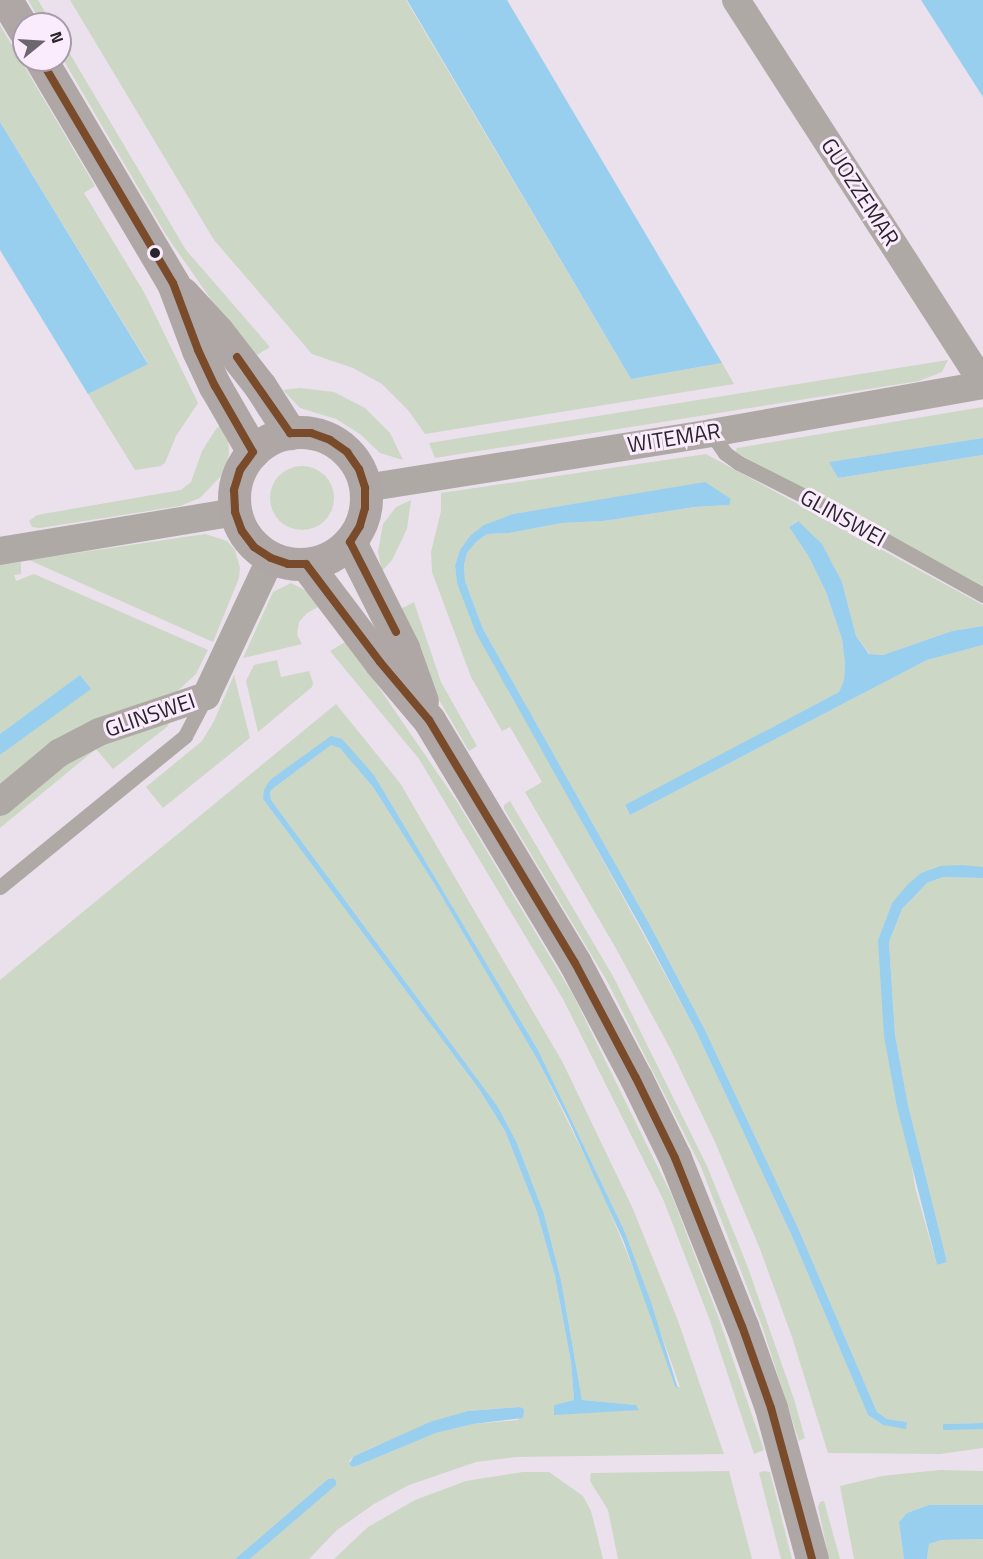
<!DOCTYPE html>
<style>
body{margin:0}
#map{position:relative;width:983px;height:1559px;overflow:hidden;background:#eae1ec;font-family:"Titillium Web",sans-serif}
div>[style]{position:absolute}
.green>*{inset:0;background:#cdd7c5}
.round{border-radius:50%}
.water>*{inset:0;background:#98ceee}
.lane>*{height:15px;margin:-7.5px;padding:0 7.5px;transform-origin:7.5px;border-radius:7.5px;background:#afa9a5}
.street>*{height:28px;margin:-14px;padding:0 14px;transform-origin:14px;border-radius:14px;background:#afa9a5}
.secondary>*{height:33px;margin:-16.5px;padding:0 16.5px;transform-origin:16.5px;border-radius:16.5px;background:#aea7a5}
.secondary>.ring{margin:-16.5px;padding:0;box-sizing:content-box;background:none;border:33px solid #aea7a5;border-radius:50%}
.bus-1>*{height:8px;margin:-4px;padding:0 4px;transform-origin:4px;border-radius:4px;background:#7a4b2a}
.dots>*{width:16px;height:16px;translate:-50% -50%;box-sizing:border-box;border:3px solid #faebfd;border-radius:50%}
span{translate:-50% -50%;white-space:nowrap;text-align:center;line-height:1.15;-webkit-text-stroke:6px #faebfd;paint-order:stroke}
.street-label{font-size:22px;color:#2a242b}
.north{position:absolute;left:12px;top:12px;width:60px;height:60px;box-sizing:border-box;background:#faebfd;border:2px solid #a79ba9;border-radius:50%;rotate:72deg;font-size:16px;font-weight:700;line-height:24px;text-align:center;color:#2a242b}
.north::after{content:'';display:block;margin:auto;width:21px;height:27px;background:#6d666f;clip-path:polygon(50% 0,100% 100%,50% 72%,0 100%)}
</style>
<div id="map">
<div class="green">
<i style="clip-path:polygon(28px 0,38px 0,52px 24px,42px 24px)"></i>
<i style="clip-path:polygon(70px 0,406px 0,631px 379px,722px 363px,734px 384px,425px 434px,408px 410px,382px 384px,353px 368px,312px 354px,214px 240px)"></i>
<i style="clip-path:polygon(0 25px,95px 186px,84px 193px,145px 294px,198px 403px,176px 436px,165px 463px,161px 466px,135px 470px,88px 394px,148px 363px,0 122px)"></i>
<i style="clip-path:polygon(60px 37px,186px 250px,270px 347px,252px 358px,166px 235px,60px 54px)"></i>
<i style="clip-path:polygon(948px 360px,942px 372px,919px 381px,435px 458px,429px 443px)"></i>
<i style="clip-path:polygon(300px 388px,334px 392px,365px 408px,390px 433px,403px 460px,380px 453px,360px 434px,336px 419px,300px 408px,283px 390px)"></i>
<i style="clip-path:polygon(983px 407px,983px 438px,830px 462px,838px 478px,983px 455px,983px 586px,737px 453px,736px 450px,737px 448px)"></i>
<i style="clip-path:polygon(223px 423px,228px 437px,229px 454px,226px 465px,220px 477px,200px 498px,180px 506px,40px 528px,32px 527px,29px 521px,37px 515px,181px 490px,191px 482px,202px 451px,216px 429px)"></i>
<i style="clip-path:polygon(evenodd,706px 454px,983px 605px,983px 626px,952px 631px,883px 655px,870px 654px,856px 636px,842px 582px,822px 545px,797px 521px,789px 527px,809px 557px,826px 592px,842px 639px,845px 664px,844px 680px,839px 692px,625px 806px,630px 815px,927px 660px,983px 645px,983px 867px,940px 866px,921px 873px,892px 903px,878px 940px,915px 1187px,937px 1265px,947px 1262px,908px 1105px,895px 1035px,889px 942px,902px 909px,927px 883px,943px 877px,983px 878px,983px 1423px,943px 1424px,943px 1429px,983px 1429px,983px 1448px,940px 1454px,828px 1453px,792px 1337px,760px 1249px,715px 1142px,672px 1052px,618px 952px,525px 792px,542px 782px,510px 727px,502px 731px,471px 677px,432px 572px,431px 552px,441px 511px,441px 493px,706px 454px,704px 483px,729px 505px,695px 507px,603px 521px,562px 523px,509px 533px,487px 534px,476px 542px,467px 553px,464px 565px,465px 581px,483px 629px,651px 927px,704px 1028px,799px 1230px,877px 1412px,887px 1419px,907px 1422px,883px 1425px,868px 1415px,791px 1234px,696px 1031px,534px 734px,457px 583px,455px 565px,460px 550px,513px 514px,704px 483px)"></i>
<i class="round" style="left:270px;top:466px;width:64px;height:64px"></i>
<i style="clip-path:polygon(411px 500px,407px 529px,392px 560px,382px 571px,378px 552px,383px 524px,396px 507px)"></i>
<i style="clip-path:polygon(205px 534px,227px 541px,235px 550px,240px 568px,239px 578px,213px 642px,29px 560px)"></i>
<i style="clip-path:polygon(21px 562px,21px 574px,14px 575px,16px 581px,34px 574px,208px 650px,196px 674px,171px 697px,0 791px,0 755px,90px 689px,80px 675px,0 734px,0 565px)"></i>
<i style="clip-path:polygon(291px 583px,305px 590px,320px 606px,307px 613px,299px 622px,297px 635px,302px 644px,243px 658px,273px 592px)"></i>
<i style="clip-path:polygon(414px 602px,441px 682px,477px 746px,469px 751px,432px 688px,397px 611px)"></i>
<i style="clip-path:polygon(347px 641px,458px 803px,573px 995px,672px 1196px,718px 1316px,764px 1450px,754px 1454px,709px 1318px,663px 1199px,563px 999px,419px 759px,330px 651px)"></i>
<i style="clip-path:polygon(277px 660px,281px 677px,309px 671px,313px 683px,312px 687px,258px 732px,246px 681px,254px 665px)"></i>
<i style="clip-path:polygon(234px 675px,250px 738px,163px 808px,146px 787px,202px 741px,214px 721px)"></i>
<i style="clip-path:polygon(evenodd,336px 704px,400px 783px,563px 1063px,633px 1209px,677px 1318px,724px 1454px,516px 1457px,476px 1462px,409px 1485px,374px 1504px,337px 1530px,309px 1559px,250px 1559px,335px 1485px,333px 1478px,328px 1479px,235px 1559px,0 1559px,0 980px,336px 704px,335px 737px,374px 775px,538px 1050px,624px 1230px,680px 1387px,675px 1386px,649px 1307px,600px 1187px,537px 1059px,435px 885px,373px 787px,340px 747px,331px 745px,275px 787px,270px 791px,271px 800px,498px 1107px,517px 1143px,544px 1214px,561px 1280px,582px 1400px,635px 1405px,554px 1405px,574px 1400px,571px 1362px,555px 1276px,537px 1212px,505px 1131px,479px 1089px,263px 799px,270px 780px,335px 737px,336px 704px,520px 1407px,524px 1409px,518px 1420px,473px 1424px,436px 1433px,359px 1465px,353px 1467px,349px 1461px,354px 1456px,373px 1447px,468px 1411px,520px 1407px)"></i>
<i style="clip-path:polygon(169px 722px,168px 726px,113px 769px,96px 749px,0 828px,0 812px,62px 760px)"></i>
<i style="clip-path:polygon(510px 801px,614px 978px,707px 1166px,747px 1265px,794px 1399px,805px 1438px,799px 1441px,762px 1326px,701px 1167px,607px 981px,504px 809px,504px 805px)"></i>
<i style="clip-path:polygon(940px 1470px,983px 1471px,983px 1505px,929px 1505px,907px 1513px,899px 1522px,904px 1559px,854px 1559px,840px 1486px,882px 1476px)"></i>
<i style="clip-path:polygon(729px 1471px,752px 1559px,618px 1559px,608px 1510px,590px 1481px,591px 1473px)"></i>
<i style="clip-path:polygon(763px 1471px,770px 1472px,792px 1559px,781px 1559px,759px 1473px)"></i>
<i style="clip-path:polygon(523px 1472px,549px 1472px,583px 1496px,591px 1511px,603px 1559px,334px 1559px,368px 1527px,415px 1500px,466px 1481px)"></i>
<i style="clip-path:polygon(824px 1501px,840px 1559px,829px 1559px,818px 1507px,820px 1502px)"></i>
<i style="clip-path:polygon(983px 1539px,983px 1559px,927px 1559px,929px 1544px,942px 1540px)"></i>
</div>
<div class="water">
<i style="clip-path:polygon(407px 0,507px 0,722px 363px,631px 379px)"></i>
<i style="clip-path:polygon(921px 0,983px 0,983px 97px)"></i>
<i style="clip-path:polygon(0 122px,148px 364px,88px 394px,0 250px)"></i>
<i style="clip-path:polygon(983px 438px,983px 455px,838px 478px,829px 462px)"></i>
<i style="clip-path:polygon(705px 482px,731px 499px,729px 505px,695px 507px,603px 521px,562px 523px,509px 533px,487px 534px,476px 542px,467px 553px,464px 565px,465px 581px,483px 629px,651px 927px,704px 1028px,799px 1230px,877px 1412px,887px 1419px,907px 1422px,906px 1429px,883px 1425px,868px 1415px,791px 1234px,696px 1031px,643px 931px,476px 633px,457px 583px,455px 565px,460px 550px,470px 536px,484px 525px,513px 514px)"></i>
<i style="clip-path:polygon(798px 521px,822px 544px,842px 582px,856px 636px,869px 654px,883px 655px,952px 631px,983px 626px,983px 645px,927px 660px,630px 815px,625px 805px,839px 692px,844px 680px,845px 664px,842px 639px,826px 592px,809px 557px,789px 527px)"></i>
<i style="clip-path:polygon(80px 675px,91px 689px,0 755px,0 734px)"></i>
<i style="clip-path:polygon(331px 736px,342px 739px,374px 775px,538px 1050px,624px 1230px,651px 1302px,678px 1389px,675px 1386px,624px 1242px,568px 1119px,537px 1059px,435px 885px,373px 787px,340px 748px,331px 745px,275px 787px,270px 791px,271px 800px,498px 1107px,517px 1143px,544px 1214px,561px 1280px,582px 1400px,636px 1405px,639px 1410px,554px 1415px,554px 1405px,574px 1400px,571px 1362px,555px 1276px,537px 1212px,505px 1131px,479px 1089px,263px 799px,264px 790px,270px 780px)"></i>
<i style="clip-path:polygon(962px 865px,983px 867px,983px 878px,943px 877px,927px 883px,902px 909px,889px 942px,895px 1035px,908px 1105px,947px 1262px,937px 1265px,897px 1107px,884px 1036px,878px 940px,892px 903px,908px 884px,921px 873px,940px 866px)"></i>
<i style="clip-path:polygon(520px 1407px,524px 1409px,523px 1418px,473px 1424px,436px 1433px,359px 1465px,353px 1467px,349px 1464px,354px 1456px,430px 1422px,468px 1411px)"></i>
<i style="clip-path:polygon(983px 1423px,983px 1429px,943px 1430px,943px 1424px)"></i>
<i style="clip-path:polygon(333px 1478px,336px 1481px,336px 1485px,250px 1559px,235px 1559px,328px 1479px)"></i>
<i style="clip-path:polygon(929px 1505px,983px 1505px,983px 1539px,942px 1540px,929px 1544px,927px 1559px,904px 1559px,899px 1522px,907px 1513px)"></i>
</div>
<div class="lane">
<i style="left:711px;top:433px;width:24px;rotate:55deg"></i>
<i style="left:725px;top:453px;width:17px;rotate:36deg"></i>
<i style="left:739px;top:463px;width:89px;rotate:26.9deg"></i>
<i style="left:818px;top:503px;width:189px;rotate:29.1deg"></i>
<i style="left:0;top:887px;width:239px;rotate:-39.2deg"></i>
<i style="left:185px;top:736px;width:43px;rotate:-62.2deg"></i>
</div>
<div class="street">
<i style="left:736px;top:0;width:457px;rotate:57.2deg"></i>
<i style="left:365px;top:488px;width:350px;rotate:-9deg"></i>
<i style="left:711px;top:433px;width:276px;rotate:-10deg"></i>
<i style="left:0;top:551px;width:238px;rotate:-9.4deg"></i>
<i style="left:0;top:802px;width:77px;rotate:-39.7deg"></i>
<i style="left:59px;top:753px;width:45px;rotate:-27.7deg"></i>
<i style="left:99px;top:732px;width:113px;rotate:-18.6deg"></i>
<i style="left:206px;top:696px;width:153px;rotate:-64.8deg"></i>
</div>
<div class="secondary">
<i style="left:6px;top:0;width:35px;rotate:59deg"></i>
<i style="left:41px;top:60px;width:259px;rotate:59.4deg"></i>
<i style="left:173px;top:283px;width:72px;rotate:69.5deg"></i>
<i style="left:198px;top:350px;width:40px;rotate:65deg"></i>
<i style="left:215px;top:386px;width:76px;rotate:60.1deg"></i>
<i style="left:182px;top:293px;width:52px;rotate:47.4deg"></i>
<i style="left:217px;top:331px;width:70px;rotate:52deg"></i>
<i style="left:260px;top:386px;width:56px;rotate:57.4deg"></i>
<i class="ring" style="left:234px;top:432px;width:99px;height:99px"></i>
<i style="left:350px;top:542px;width:119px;rotate:63.4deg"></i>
<i style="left:403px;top:648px;width:56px;rotate:70.3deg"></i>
<i style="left:306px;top:564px;width:123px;rotate:52.9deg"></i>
<i style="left:380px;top:662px;width:76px;rotate:49.8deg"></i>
<i style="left:429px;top:720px;width:283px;rotate:59deg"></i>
<i style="left:575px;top:963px;width:130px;rotate:62.1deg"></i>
<i style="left:636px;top:1078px;width:89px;rotate:64deg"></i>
<i style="left:675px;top:1158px;width:181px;rotate:68.3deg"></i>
<i style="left:742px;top:1326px;width:87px;rotate:70.5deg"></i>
<i style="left:771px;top:1408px;width:156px;rotate:74.8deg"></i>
</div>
<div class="bus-1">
<i style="left:41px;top:60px;width:259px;rotate:59.4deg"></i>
<i style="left:173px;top:283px;width:72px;rotate:69.5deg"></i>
<i style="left:198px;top:350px;width:40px;rotate:65deg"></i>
<i style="left:215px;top:386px;width:76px;rotate:60.1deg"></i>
<i style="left:253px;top:452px;width:22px;rotate:126deg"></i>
<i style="left:240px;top:470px;width:21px;rotate:107deg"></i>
<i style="left:234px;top:490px;width:22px;rotate:87deg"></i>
<i style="left:235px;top:512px;width:20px;rotate:70deg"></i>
<i style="left:242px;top:531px;width:20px;rotate:53deg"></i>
<i style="left:254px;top:547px;width:20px;rotate:33deg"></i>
<i style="left:271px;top:558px;width:18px;rotate:19deg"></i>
<i style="left:288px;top:564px;width:18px"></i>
<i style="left:306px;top:564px;width:123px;rotate:52.9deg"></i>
<i style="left:380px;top:662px;width:76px;rotate:49.8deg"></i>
<i style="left:429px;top:720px;width:283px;rotate:59deg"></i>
<i style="left:575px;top:963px;width:130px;rotate:62.1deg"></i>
<i style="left:636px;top:1078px;width:89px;rotate:64deg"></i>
<i style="left:675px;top:1158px;width:181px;rotate:68.3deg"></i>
<i style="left:742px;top:1326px;width:87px;rotate:70.5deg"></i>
<i style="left:771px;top:1408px;width:156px;rotate:74.8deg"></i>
<i style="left:237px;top:357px;width:93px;rotate:55.1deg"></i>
<i style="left:290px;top:433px;width:21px"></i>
<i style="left:311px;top:433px;width:20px;rotate:20deg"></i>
<i style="left:330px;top:440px;width:21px;rotate:35deg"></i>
<i style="left:347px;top:452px;width:21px;rotate:55deg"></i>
<i style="left:359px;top:469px;width:20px;rotate:72deg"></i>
<i style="left:365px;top:488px;width:20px;rotate:90deg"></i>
<i style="left:365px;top:508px;width:19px;rotate:106deg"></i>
<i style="left:360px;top:526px;width:19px;rotate:122deg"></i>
<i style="left:350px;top:542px;width:101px;rotate:62.9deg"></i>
</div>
<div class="dots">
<i style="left:155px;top:253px;background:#2a242b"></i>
</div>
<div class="street-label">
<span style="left:860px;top:192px;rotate:57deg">GUOZZEMAR</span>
<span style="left:674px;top:438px;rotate:-9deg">WITEMAR</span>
<span style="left:843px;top:518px;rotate:29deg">GLINSWEI</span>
<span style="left:150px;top:715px;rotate:-19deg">GLINSWEI</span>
</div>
<div class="north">N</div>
</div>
